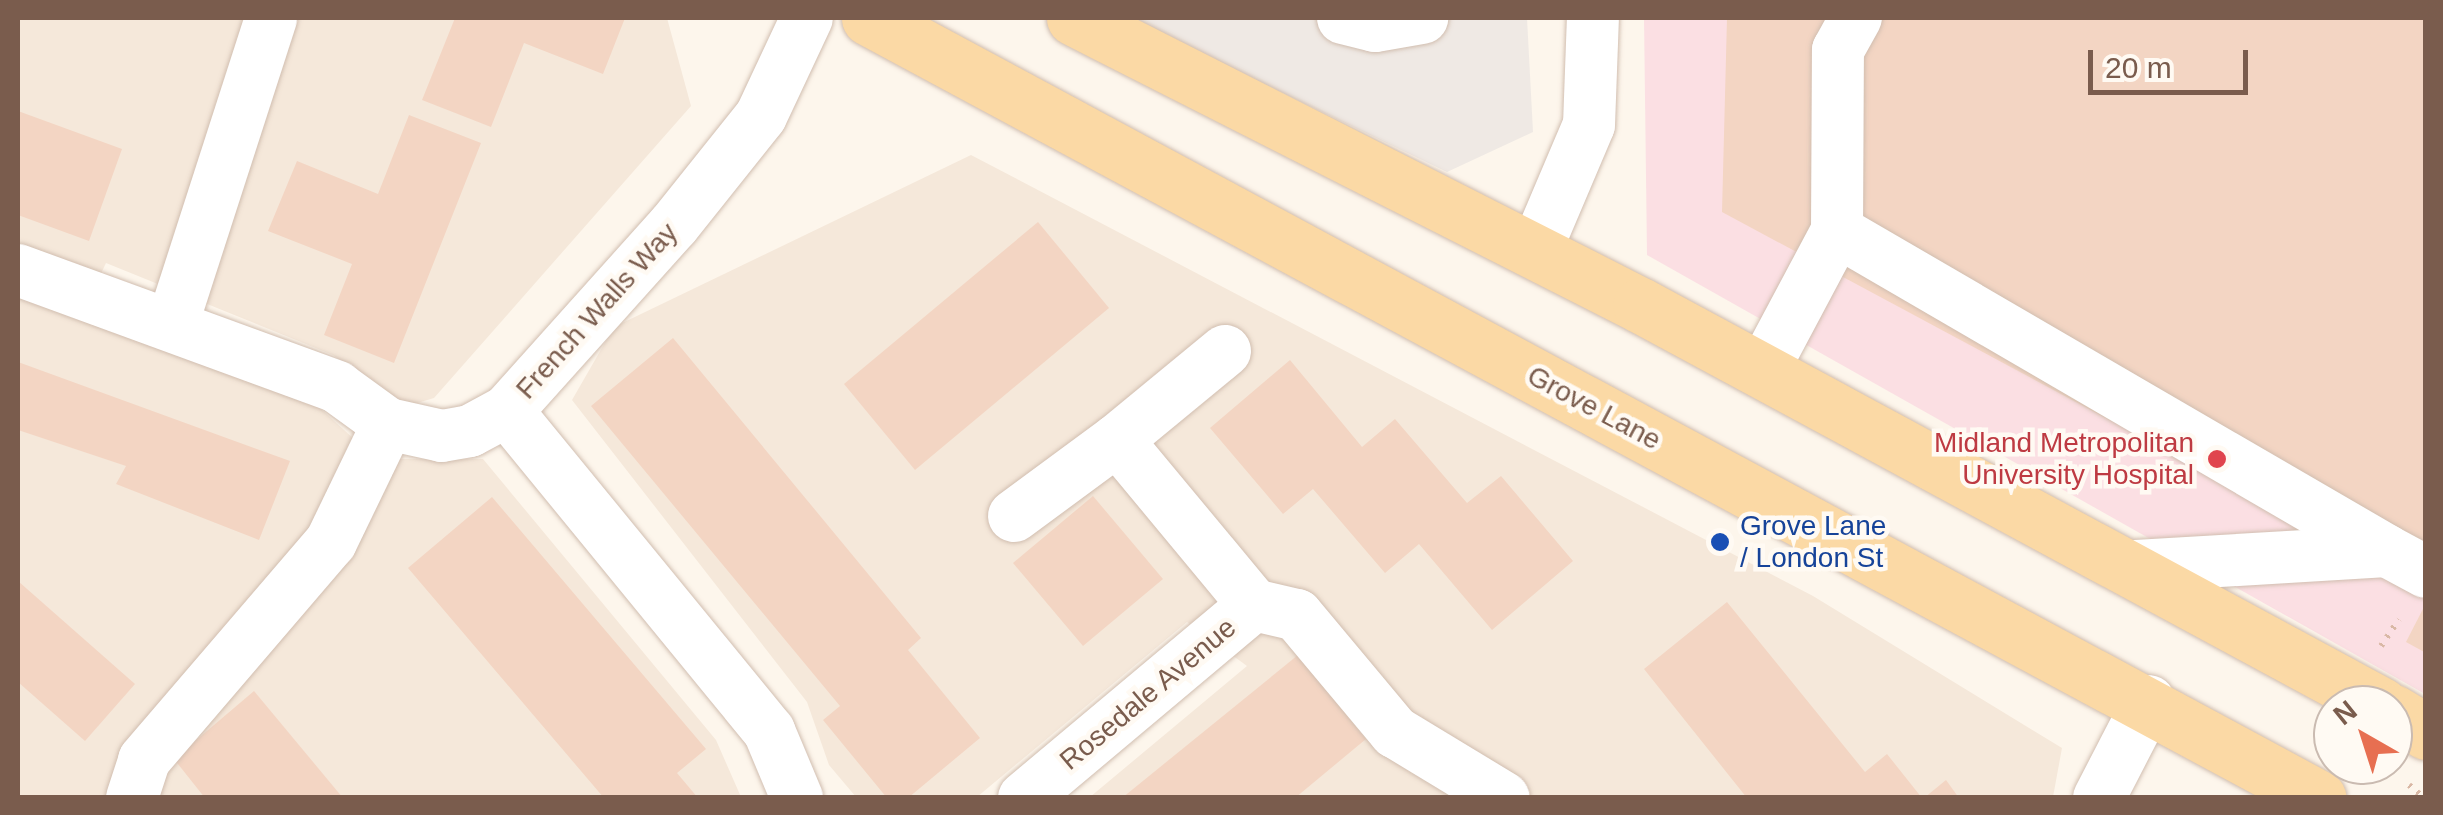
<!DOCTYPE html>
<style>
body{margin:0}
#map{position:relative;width:2443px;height:815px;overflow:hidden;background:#fdf6ec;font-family:Arial,sans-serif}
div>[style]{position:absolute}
.residential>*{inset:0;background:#f5e8da}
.industrial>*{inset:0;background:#efe9e4}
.medical>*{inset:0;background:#fbdfe3}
.building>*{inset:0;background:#f3d5c3}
.path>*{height:6px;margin-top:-3px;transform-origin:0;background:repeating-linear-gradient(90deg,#d9b8a5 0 2.5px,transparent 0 10.5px)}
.roads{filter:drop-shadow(0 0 2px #d1beb0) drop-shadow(0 0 2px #d1beb0)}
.minor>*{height:52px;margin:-26px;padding:0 26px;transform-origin:26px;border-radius:26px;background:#fff}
.major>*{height:55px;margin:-27.5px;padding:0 27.5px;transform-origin:27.5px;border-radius:27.5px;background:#fbd9a5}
.dots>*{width:28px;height:28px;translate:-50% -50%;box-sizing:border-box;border:5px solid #fffaf3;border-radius:50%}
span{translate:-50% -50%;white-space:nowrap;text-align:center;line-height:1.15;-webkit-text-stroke:9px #fffaf3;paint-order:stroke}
.street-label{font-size:28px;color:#7a5c4d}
.health-label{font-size:28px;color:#be3a42}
.right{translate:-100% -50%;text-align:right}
.transit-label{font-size:28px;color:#164399}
.left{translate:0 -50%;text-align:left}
.frame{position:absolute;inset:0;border:20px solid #7a5c4d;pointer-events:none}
.north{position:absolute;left:2313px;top:685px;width:100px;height:100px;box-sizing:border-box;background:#fffaf3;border:2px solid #cabbb1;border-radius:50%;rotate:321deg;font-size:28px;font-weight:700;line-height:40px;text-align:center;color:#7a5c4d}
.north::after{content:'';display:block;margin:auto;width:35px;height:45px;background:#e76f51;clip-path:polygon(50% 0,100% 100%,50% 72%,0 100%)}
.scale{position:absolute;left:2088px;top:50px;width:160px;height:45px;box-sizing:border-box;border:5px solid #7a5c4d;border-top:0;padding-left:12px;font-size:30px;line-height:35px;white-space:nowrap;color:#7a5c4d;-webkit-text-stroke:8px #fffaf3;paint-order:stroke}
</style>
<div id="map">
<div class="residential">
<i style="clip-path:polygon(18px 18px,667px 18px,691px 106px,434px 398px,407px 406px,333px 355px,106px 263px,81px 315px,311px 400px,376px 459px,483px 459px,716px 740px,741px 797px,18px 797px)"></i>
<i style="clip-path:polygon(971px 155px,1813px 596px,2062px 748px,2053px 797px,1090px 797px,1247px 666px,1187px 622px,977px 797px,856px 797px,829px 765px,807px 702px,572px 400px,614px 327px)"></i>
</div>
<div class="industrial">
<i style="clip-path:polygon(1127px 18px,1527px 18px,1533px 132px,1447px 172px)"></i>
</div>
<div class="medical">
<i style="clip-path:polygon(1644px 18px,2425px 18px,2425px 694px,1647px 255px)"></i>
</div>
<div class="building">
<i style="clip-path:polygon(455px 18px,625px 18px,603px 74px,524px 43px,491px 127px,422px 100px)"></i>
<i style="clip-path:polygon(1727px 18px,2426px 18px,2426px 590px,1722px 212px)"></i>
<i style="clip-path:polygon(18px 111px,122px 149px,89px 241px,18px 215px)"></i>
<i style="clip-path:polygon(409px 115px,481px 143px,394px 363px,324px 335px,352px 264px,268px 231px,297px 161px,378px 194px)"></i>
<i style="clip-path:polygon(1038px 222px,1109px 308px,915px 470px,844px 384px)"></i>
<i style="clip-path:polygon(673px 338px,921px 638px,908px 650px,980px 738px,908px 798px,887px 798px,823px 720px,840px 706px,591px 406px)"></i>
<i style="clip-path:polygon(1290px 360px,1362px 447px,1395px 419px,1467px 503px,1501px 476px,1573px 561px,1492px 630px,1419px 544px,1385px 573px,1313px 489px,1283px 514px,1210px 428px)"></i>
<i style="clip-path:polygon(18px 362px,290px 461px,259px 540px,116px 484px,126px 466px,18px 430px)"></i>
<i style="clip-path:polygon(1093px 496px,1163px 579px,1083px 646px,1013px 563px)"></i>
<i style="clip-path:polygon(492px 497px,706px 749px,677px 773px,698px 798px,604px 798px,408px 568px)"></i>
<i style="clip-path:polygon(18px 581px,135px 684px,85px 741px,18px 682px)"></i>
<i style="clip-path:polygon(1727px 602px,1865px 772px,1887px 754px,1922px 798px,1747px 798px,1644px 669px)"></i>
<i style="clip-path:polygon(2426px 603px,2426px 653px,2406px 642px)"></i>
<i style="clip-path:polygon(1298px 655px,1366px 739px,1295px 798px,1122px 798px)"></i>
<i style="clip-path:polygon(254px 691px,343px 798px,205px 798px,174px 759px)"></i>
<i style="clip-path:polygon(1946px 780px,1959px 798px,1924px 798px)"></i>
</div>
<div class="path">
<i style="left:2381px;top:646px;width:32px;rotate:-56deg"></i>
<i style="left:2409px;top:785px;width:20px;rotate:41deg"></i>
</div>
<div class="roads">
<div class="minor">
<i style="left:1343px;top:18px;width:33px;rotate:14deg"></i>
<i style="left:1375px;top:26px;width:48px;rotate:-9.7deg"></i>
<i style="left:1837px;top:231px;width:181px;rotate:-89.7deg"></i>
<i style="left:1838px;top:50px;width:37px;rotate:-61deg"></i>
<i style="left:1535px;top:252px;width:138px;rotate:-67deg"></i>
<i style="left:1589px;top:125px;width:107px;rotate:-87.9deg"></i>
<i style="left:18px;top:270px;width:340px;rotate:20.1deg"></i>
<i style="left:337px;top:387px;width:63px;rotate:36deg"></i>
<i style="left:388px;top:424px;width:55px;rotate:12.5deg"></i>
<i style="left:442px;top:436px;width:28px;rotate:-10deg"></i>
<i style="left:470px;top:431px;width:42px;rotate:-28.4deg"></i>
<i style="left:507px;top:411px;width:250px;rotate:-48.1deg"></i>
<i style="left:674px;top:225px;width:139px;rotate:-51.4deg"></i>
<i style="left:761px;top:116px;width:108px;rotate:-64.9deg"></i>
<i style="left:173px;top:322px;width:319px;rotate:-72.1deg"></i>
<i style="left:1225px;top:351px;width:140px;rotate:140.5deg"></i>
<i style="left:1117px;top:440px;width:214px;rotate:50.3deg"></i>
<i style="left:1763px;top:370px;width:157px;rotate:-62deg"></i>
<i style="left:1837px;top:231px;width:636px;rotate:30.19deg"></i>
<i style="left:507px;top:411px;width:414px;rotate:50.7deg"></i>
<i style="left:769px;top:731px;width:73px;rotate:67.3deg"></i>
<i style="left:1014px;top:516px;width:128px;rotate:-36.4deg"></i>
<i style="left:2136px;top:566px;width:251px;rotate:-3.4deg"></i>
<i style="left:2387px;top:551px;width:44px;rotate:28.3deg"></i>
<i style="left:132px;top:798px;width:40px;rotate:-72deg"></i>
<i style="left:144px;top:760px;width:287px;rotate:-49.4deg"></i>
<i style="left:331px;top:542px;width:131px;rotate:-64.2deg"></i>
<i style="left:1024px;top:798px;width:300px;rotate:-40deg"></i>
<i style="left:1254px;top:605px;width:44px;rotate:13.1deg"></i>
<i style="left:1297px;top:615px;width:153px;rotate:50.1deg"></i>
<i style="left:1395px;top:732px;width:127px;rotate:31.2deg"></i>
<i style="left:2099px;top:798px;width:109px;rotate:-62.7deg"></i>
</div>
<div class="major">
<i style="left:869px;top:18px;width:1646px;rotate:28.28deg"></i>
<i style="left:1074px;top:18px;width:635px;rotate:26.89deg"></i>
<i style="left:1640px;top:305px;width:842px;rotate:28.36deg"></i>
<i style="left:2393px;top:712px;width:39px;rotate:31deg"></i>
</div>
</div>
<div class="dots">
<i style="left:2217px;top:459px;background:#e0444e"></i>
<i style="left:1720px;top:542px;background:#1a4fb4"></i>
</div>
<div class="street-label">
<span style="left:597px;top:311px;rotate:-48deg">French Walls Way</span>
<span style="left:1594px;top:408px;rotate:28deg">Grove Lane</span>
<span style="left:1148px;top:694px;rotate:-40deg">Rosedale Avenue</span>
</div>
<div class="health-label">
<span class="right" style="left:2194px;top:459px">Midland Metropolitan<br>University Hospital</span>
</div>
<div class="transit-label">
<span class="left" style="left:1740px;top:542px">Grove Lane<br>/ London St</span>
</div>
<div class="frame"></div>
<div class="north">N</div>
<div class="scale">20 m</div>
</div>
